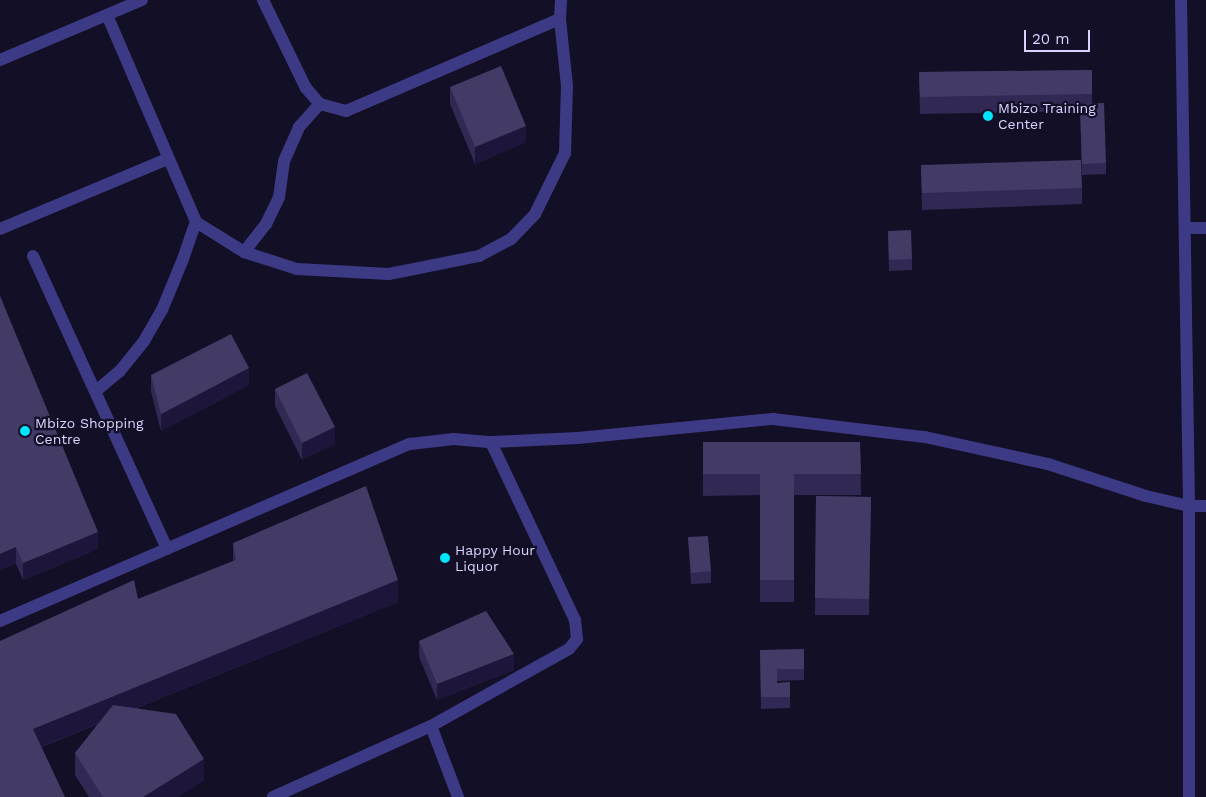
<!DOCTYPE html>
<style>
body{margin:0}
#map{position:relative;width:1206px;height:797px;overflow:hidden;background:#130f26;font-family:"Work Sans",sans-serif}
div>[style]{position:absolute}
.service>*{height:12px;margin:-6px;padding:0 6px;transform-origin:6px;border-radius:6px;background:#3d3a85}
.minor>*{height:12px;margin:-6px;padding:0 6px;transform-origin:6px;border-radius:6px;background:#3d3a85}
.tertiary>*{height:12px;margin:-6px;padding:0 6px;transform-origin:6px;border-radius:6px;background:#3d3a85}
.wall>*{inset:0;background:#312854}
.shaded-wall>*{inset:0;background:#1d163a}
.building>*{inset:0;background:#433a66}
.dots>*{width:14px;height:14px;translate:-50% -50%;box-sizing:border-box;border:2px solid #130f26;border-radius:50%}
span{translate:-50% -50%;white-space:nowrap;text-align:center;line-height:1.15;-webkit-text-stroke:4.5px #130f26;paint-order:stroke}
.poi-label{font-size:14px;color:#d9d4ff}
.left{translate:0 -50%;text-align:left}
.scale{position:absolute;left:1024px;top:30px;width:66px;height:22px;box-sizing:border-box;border:2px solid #d9d4ff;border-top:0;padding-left:6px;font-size:15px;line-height:18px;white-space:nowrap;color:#d9d4ff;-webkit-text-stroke:4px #130f26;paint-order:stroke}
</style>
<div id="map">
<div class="service">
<i style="left:263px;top:0;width:98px;rotate:64deg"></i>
<i style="left:306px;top:88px;width:21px;rotate:49deg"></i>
<i style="left:320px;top:104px;width:27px;rotate:15deg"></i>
<i style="left:346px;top:111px;width:233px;rotate:-23.3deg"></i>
<i style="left:560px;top:19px;width:19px;rotate:-87deg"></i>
<i style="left:107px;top:15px;width:225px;rotate:66.7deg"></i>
<i style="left:196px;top:222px;width:57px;rotate:32deg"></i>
<i style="left:244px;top:252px;width:56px;rotate:17.8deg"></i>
<i style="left:297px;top:269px;width:92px;rotate:3.1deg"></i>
<i style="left:389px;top:274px;width:92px;rotate:-11.3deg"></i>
<i style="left:479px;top:256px;width:36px;rotate:-28deg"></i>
<i style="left:511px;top:239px;width:35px;rotate:-46deg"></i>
<i style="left:535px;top:214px;width:68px;rotate:-63.8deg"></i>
<i style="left:565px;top:153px;width:67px;rotate:-88.3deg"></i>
<i style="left:567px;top:86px;width:67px;rotate:-96deg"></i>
<i style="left:1185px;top:228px;width:21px"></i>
<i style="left:0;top:229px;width:181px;rotate:-22.7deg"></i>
<i style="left:244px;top:252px;width:36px;rotate:-52deg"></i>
<i style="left:266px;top:224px;width:30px;rotate:-64deg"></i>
<i style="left:279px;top:197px;width:36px;rotate:-82deg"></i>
<i style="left:284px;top:161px;width:37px;rotate:-66deg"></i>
<i style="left:299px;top:127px;width:31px;rotate:-48deg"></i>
<i style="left:33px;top:256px;width:322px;rotate:65.4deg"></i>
<i style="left:96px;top:391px;width:30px;rotate:-40deg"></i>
<i style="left:119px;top:372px;width:40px;rotate:-51deg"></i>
<i style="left:144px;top:341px;width:36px;rotate:-60deg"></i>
<i style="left:162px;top:310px;width:55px;rotate:-67.6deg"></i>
<i style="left:183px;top:259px;width:39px;rotate:-71deg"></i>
<i style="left:0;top:621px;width:447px;rotate:-23.4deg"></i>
<i style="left:410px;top:444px;width:44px;rotate:-6.5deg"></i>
<i style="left:454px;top:439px;width:37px;rotate:5deg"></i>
<i style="left:491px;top:442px;width:87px;rotate:-2.6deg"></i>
<i style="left:578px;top:438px;width:196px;rotate:-5.6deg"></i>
<i style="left:773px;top:419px;width:153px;rotate:6.8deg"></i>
<i style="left:925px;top:437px;width:126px;rotate:12.4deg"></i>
<i style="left:1048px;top:464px;width:103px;rotate:18.1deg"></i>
<i style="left:1146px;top:496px;width:44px;rotate:13.1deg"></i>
<i style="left:1189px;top:506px;width:17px"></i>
<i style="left:431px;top:726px;width:158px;rotate:-29.2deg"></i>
<i style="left:569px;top:649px;width:13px;rotate:-51deg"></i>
<i style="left:577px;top:639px;width:19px;rotate:-96deg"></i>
<i style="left:575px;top:620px;width:197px;rotate:-115.3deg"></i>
<i style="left:273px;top:797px;width:173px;rotate:-24.2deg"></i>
<i style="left:431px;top:726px;width:76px;rotate:69.2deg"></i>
</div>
<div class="minor">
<i style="left:1181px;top:0;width:506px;rotate:89.09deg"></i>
<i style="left:1189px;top:506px;width:291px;rotate:90deg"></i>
</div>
<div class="tertiary">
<i style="left:0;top:60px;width:154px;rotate:-22.9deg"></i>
</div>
<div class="wall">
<i style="clip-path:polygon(1092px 70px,1092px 103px,1106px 163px,1106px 174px,1082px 175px,1080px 111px,920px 114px,919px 72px)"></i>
<i style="clip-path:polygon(450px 87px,526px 142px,475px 164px,450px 104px)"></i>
<i style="clip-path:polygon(921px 165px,1082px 188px,1082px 204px,922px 210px)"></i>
<i style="clip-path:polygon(888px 231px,912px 259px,912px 270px,889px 271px)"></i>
<i style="clip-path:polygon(0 296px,98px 549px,23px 580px,16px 564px)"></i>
<i style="clip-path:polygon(151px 375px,249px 385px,161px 431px,151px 392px)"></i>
<i style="clip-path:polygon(275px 389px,335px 444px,302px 460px,275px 406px)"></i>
<i style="clip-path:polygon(703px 442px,860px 442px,861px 495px,794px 495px,794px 602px,760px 602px,760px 495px,703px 496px)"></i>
<i style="clip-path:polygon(816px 496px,871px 497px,869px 615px,815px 615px)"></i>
<i style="clip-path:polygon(688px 537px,711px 571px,711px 583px,691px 584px)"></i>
<i style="clip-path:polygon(233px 543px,398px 602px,137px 708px,204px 780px,178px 797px,89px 797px,75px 775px,75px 753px,98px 724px,42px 747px,0 797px,138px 599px,233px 561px)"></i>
<i style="clip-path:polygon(419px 641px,514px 670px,437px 700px,419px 657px)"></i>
<i style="clip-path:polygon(804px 649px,804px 680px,777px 681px,777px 683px,790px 682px,790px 708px,761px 709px,760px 650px)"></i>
</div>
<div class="shaded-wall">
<i style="clip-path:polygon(526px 126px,526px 142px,475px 164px,475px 147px)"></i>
<i style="clip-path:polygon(249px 368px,249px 385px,161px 431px,161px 414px)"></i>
<i style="clip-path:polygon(335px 427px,335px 444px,302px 460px,302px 443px)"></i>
<i style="clip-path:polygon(98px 532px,98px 549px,23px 580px,23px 563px)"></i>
<i style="clip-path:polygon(16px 547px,16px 564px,0 570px,0 554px)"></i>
<i style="clip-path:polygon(398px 580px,398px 602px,33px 750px,33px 729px)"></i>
<i style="clip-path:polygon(514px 654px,514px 670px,437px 700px,437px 684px)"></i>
<i style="clip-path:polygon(204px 759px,204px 780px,178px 797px,143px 797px)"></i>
</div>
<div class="building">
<i style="clip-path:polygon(501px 66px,526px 126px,475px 147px,450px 87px)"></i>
<i style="clip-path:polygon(1092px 70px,1092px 94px,920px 97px,919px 72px)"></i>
<i style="clip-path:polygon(1104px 103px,1106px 163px,1082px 164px,1080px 104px)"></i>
<i style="clip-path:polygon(1081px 160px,1082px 188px,922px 193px,921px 165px)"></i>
<i style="clip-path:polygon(911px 230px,912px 259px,889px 260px,888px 231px)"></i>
<i style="clip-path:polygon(0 296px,98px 532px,23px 563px,16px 547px,0 554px)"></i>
<i style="clip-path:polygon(231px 334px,249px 368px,161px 414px,151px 375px)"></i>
<i style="clip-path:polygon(307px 373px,335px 427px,302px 443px,275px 389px)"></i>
<i style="clip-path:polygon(703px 442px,860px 442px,861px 474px,794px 474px,794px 580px,760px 580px,760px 474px,703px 474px)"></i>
<i style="clip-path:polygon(366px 486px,398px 580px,33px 729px,65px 797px,0 797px,0 641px,134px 580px,138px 599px,236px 560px,233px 543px)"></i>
<i style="clip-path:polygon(816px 496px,871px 497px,869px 599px,815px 598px)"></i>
<i style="clip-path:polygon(708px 536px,711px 571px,691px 573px,688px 537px)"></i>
<i style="clip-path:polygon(486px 611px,514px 654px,437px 684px,419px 641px)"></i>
<i style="clip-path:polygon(804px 649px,804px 669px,777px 669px,777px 683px,790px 682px,790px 697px,761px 697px,760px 650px)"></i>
<i style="clip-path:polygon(113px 705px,176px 714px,204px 759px,143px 797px,103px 797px,75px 753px)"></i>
</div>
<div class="dots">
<i style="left:988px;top:116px;background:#00e5ff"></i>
<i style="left:25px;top:431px;background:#00e5ff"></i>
<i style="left:445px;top:558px;background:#00e5ff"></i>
</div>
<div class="poi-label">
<span class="left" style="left:998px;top:116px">Mbizo Training<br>Center</span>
<span class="left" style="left:35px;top:431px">Mbizo Shopping<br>Centre</span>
<span class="left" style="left:455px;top:558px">Happy Hour<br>Liquor</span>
</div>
<div class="scale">20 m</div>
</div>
